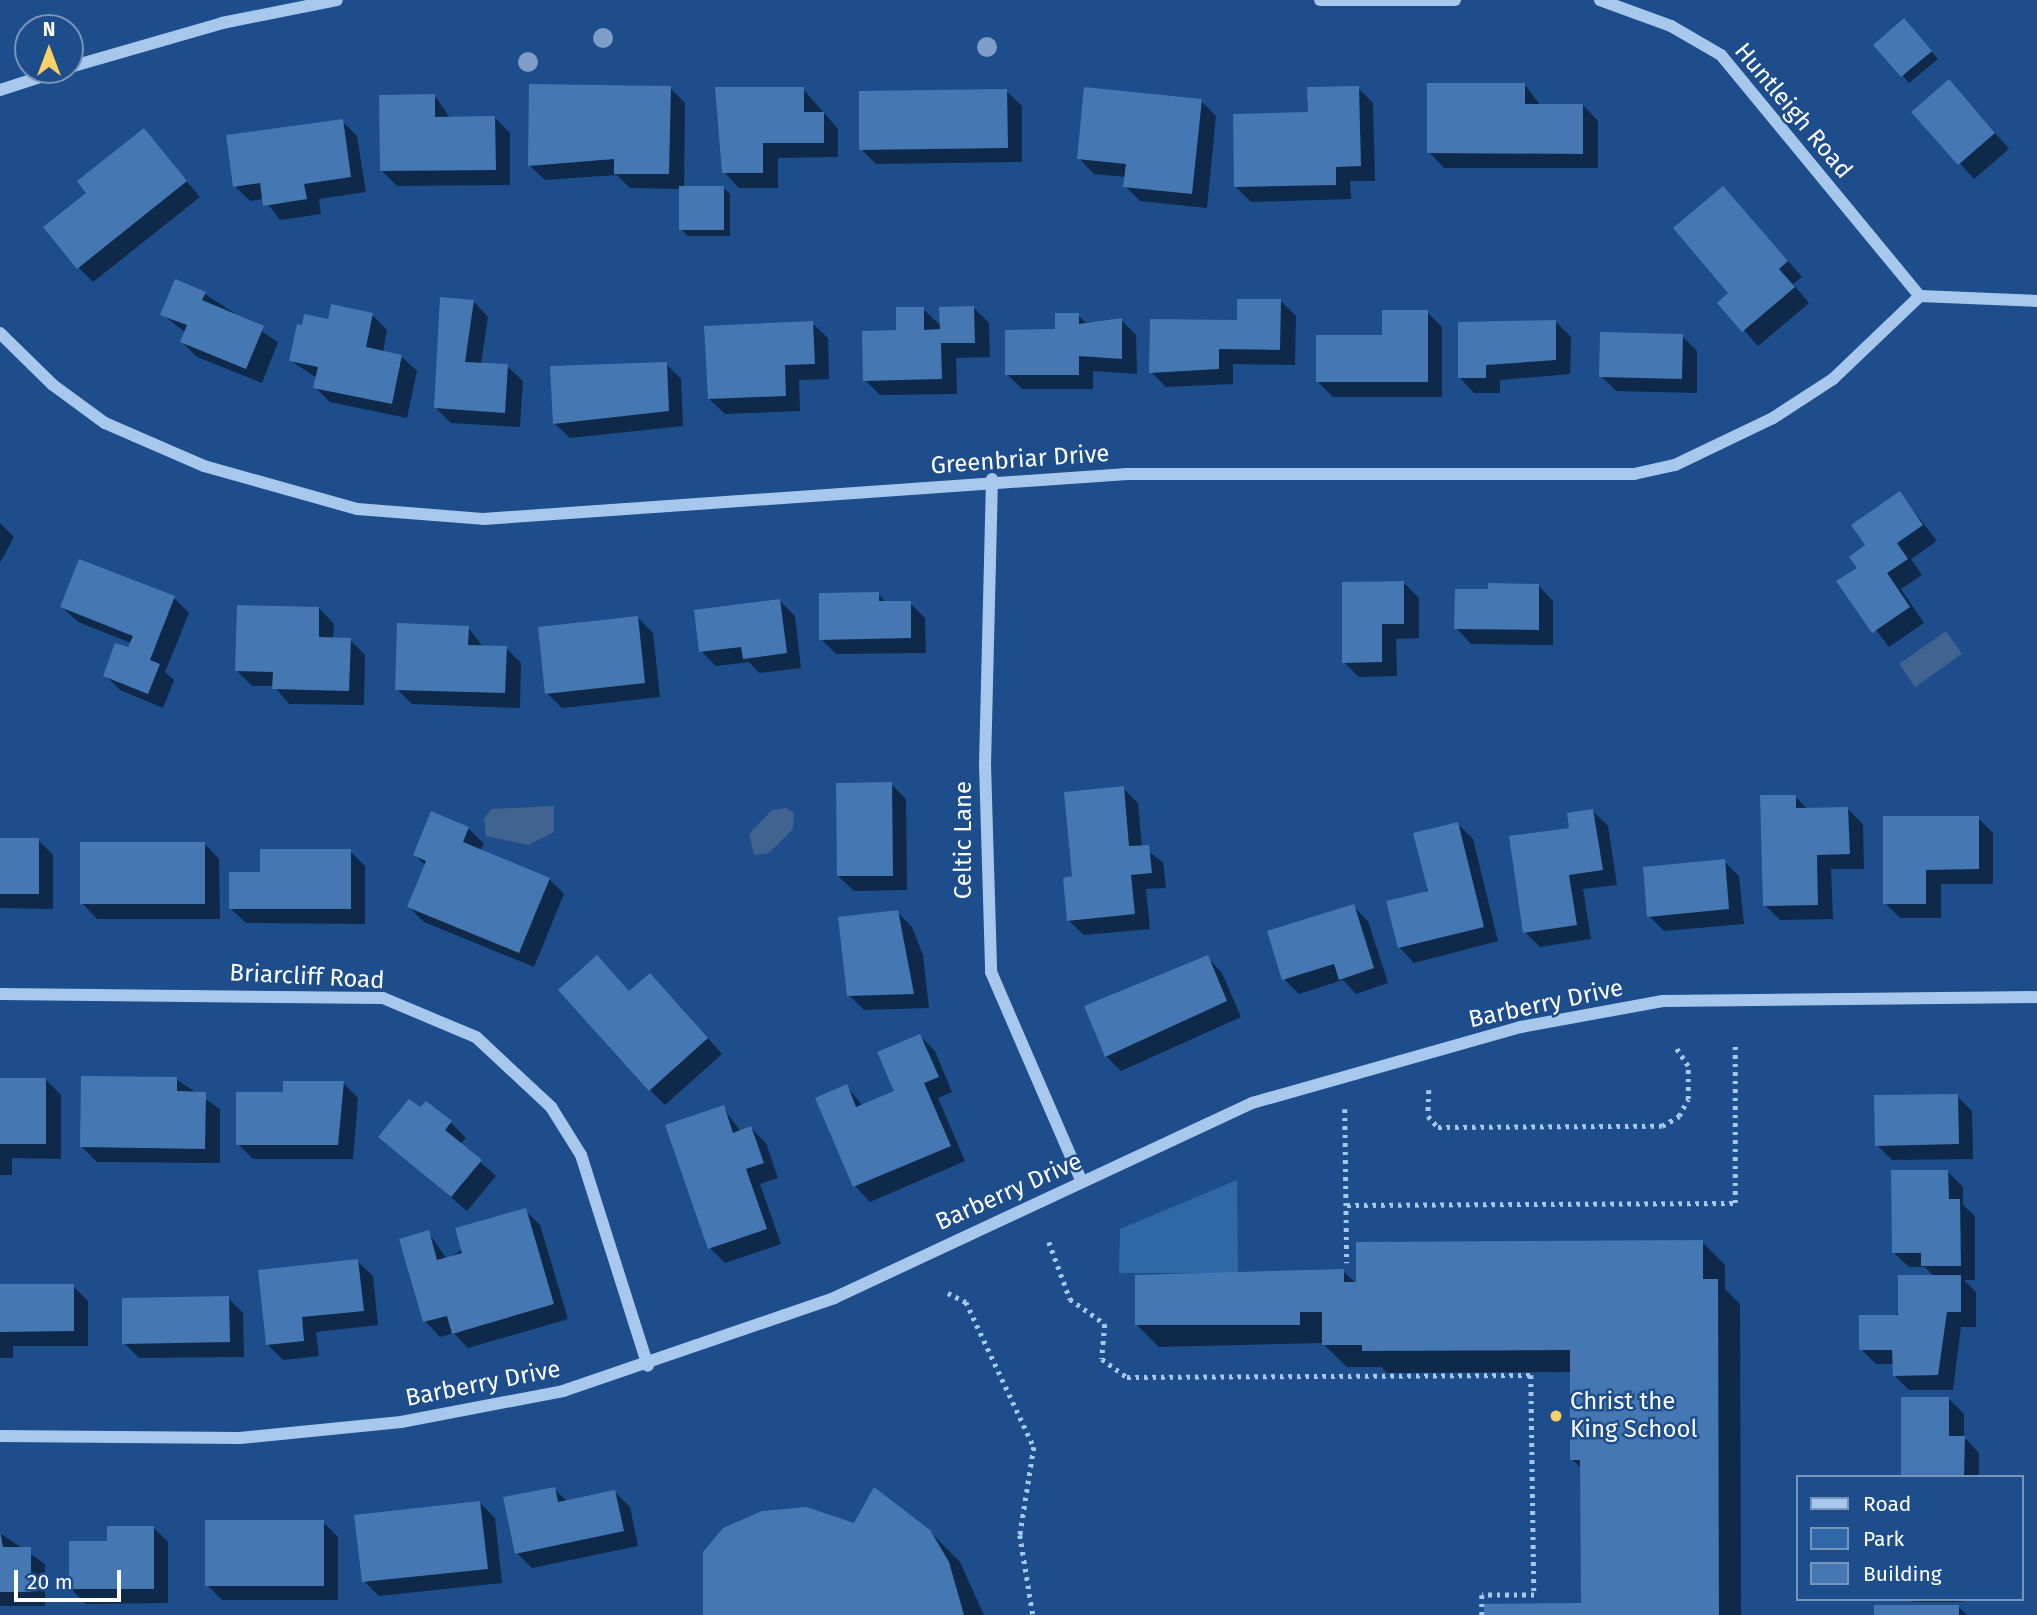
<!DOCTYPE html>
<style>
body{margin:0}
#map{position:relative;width:2037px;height:1615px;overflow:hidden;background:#1d4d8b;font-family:"Fira Sans",sans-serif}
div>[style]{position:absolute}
.green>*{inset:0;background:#3067a8}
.water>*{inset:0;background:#406390}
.shadow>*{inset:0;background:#0007}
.building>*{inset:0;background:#4577b2}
.path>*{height:4.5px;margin-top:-2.25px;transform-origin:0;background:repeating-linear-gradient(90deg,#a8c7ec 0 3.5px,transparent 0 8.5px)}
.minor>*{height:12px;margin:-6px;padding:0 6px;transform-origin:6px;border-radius:6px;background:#a8c7ec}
.trees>*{width:20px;height:20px;margin:-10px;border-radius:50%;background:#7e9ec8}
.dots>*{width:19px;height:19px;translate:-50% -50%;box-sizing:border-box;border:4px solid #1d4d8b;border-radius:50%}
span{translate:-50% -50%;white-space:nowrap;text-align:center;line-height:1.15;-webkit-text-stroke:5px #1d4d8b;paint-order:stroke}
.street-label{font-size:24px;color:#fff}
.poi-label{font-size:24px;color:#fff}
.left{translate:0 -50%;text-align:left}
.legend{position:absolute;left:1796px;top:1475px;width:228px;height:126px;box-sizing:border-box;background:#1d4d8b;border:2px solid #7794b9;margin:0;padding:9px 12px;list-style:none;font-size:21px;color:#fff}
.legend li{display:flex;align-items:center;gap:14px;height:35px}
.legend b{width:35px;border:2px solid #7794b9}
.north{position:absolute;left:14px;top:14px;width:70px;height:70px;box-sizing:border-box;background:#1d4d8b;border:2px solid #7794b9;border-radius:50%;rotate:0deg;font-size:19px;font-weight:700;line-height:28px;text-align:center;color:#fff}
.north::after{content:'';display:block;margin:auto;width:24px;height:32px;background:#fcd066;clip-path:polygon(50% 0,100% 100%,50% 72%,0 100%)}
.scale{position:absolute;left:14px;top:1570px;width:107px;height:32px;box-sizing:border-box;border:4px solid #fff;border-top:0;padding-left:9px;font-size:21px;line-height:24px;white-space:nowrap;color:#fff;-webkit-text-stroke:5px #1d4d8b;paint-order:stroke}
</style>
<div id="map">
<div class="green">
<i style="clip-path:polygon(1237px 1180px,1238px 1273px,1119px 1273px,1120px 1229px)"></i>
</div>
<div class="water">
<i style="clip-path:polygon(1946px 631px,1962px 654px,1915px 687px,1899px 664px)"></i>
<i style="clip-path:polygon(554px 806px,554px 832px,528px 845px,486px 836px,484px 819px,491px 809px)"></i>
<i style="clip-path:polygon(786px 808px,794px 813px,793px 829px,769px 853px,754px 855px,749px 834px,772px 810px)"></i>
</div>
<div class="shadow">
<i style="clip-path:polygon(1911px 28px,1938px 59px,1909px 83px,1876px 45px)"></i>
<i style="clip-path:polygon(1525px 85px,1540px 105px,1583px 105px,1598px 121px,1598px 168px,1444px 168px,1429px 152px)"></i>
<i style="clip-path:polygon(670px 88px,685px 103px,684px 187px,723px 187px,730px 194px,730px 236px,688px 236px,681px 229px,681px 189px,630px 188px,617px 175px,545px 180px,529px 165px)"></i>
<i style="clip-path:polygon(1358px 88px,1373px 103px,1375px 181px,1350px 181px,1351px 199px,1251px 202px,1236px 187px,1310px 114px)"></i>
<i style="clip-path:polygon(717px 89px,803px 89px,838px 129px,838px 157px,778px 158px,778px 188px,739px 188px,724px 172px)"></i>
<i style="clip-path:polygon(1006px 91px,1022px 106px,1022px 162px,876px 164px,861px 149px)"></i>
<i style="clip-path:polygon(435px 96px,450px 118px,495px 118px,510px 133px,510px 185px,397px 186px,382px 171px)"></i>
<i style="clip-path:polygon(1964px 97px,2009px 149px,1974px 179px,1914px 112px)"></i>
<i style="clip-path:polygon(1201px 101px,1216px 116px,1207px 208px,1140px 201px,1125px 186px,1126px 177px,1094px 174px,1079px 158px)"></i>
<i style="clip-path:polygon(342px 121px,357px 136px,366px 192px,319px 199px,321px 214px,280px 220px,264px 199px,250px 201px,235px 186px)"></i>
<i style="clip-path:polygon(143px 130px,200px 197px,93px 282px,78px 267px,89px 193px)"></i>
<i style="clip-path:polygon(1723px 188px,1802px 277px,1793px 284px,1809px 303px,1758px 346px,1720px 303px,1731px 294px)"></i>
<i style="clip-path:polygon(205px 294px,278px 342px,262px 383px,197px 357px,182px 342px,186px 333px,162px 314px)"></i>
<i style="clip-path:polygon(473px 301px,488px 317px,481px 364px,507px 366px,523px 381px,520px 427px,451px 423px,435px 407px)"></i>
<i style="clip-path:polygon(1281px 301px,1296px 316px,1295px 365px,1233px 364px,1233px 384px,1166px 387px,1151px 372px)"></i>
<i style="clip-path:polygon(974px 308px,989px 323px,990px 357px,956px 358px,957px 394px,880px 395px,865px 380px,923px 309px,942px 327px)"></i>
<i style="clip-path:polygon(1427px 312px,1442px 327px,1442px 397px,1333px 397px,1318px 382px)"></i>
<i style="clip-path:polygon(372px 315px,387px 330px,383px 352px,401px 356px,417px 371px,407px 418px,330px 402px,315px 387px,317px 378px,291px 361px,329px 321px)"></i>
<i style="clip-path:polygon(1078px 315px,1086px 323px,1121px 320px,1136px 335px,1137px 374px,1093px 371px,1093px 389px,1022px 389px,1007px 374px)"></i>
<i style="clip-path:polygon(1556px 322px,1571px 337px,1570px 374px,1500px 380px,1500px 393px,1474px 393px,1459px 377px)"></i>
<i style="clip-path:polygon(812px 323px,828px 338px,829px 379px,799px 380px,800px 411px,725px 414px,709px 399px)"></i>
<i style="clip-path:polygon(1682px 336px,1697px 351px,1697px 393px,1616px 391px,1601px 376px)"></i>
<i style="clip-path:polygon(666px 364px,681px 379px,683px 426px,570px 438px,554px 423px)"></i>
<i style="clip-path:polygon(1900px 493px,1937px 541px,1911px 559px,1922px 575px,1901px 589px,1924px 623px,1889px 647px,1839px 582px,1859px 568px)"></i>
<i style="clip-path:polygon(0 523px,14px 537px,0 563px)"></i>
<i style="clip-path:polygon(1404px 583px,1419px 598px,1419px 638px,1396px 639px,1397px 676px,1359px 677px,1344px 662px)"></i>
<i style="clip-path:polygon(1538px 585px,1553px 601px,1553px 645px,1471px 644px,1456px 628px,1490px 591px)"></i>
<i style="clip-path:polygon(878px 594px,887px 603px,910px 603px,925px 618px,926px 653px,836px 654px,821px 639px)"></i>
<i style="clip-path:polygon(174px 598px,189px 613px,165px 672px,174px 680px,163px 708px,120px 690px,105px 675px,131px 643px,78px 622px,62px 607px)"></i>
<i style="clip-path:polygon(780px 601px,795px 616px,801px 668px,759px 673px,749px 662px,716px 666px,701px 651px)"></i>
<i style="clip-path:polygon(319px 608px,334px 624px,333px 639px,350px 640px,365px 655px,364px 705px,289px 704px,274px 686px,252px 686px,237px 671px)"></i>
<i style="clip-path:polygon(637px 617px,653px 633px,660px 697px,562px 708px,547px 693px)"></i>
<i style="clip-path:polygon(468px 627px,483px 647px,506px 648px,521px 663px,520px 708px,412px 704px,397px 689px)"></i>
<i style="clip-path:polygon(891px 784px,906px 799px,907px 890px,854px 891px,838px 876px)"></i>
<i style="clip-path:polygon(1123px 788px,1138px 803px,1142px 847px,1163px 862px,1166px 888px,1146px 889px,1150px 929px,1084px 935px,1068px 920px,1074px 878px)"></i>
<i style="clip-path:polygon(1795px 796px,1808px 810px,1848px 809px,1863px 824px,1864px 869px,1831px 869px,1833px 919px,1780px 920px,1765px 905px)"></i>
<i style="clip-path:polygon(1593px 811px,1608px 826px,1617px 885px,1583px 889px,1591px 939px,1540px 947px,1525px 932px,1571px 829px)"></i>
<i style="clip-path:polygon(432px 813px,468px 828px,484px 844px,480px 851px,549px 879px,564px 894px,534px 967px,424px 922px,409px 907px,426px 866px,415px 855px)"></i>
<i style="clip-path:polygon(1978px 818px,1993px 833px,1993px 884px,1941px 884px,1941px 918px,1900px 918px,1885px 903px)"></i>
<i style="clip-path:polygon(1458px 824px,1473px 839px,1498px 941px,1414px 963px,1399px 947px)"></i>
<i style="clip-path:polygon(0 840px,38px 840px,53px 855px,53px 909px,0 908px)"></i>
<i style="clip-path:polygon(204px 843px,219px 859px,220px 919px,97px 919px,82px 903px)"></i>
<i style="clip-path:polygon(350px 851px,365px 866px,365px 924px,246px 923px,230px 908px)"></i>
<i style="clip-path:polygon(1724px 861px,1739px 876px,1744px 924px,1664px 931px,1649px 916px)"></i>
<i style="clip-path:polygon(1353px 906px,1368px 921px,1388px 983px,1356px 994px,1343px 980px,1299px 994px,1284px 979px)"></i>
<i style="clip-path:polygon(897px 912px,912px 927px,923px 955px,929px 1008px,864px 1010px,849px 995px)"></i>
<i style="clip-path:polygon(1207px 957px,1222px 973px,1241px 1017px,1121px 1071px,1106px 1056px)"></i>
<i style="clip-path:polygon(665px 990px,722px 1054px,665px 1105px,650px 1090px,630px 993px)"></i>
<i style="clip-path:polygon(920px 1036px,935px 1051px,952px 1092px,938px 1098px,965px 1161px,870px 1202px,855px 1186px,817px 1099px,846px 1086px,863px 1106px,896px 1092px)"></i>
<i style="clip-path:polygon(176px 1079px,220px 1109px,220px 1163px,97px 1162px,82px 1147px)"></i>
<i style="clip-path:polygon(0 1080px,46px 1080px,61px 1095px,61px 1159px,12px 1158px,12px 1175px,0 1175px)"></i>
<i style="clip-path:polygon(343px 1083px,358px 1098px,353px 1159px,253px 1159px,238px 1144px,285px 1094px)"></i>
<i style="clip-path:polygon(1957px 1096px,1972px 1111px,1973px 1159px,1892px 1160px,1877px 1145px)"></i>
<i style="clip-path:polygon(723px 1107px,741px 1132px,751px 1128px,766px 1143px,778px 1178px,760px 1184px,781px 1244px,725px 1263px,710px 1248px)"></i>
<i style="clip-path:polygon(421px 1110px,451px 1123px,466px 1138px,460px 1144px,496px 1176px,467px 1211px,380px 1137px)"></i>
<i style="clip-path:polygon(1948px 1172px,1963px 1187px,1963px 1205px,1975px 1216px,1975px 1280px,1964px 1280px,1976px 1292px,1976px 1327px,1961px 1327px,1953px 1390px,1909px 1390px,1894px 1375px,1894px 1364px,1876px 1364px,1861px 1349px,1935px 1277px,1925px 1267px,1909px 1267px,1893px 1252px)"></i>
<i style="clip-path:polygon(525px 1210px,540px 1225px,568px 1319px,468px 1348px,454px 1333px,440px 1337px,425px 1321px,428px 1232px,447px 1259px)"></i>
<i style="clip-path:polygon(1702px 1242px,1725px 1265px,1725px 1289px,1740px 1304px,1741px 1615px,1486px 1615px,1583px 1605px,1582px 1469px,1572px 1459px,1572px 1372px,1387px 1373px,1381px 1367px,1347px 1367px,1322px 1343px,1159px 1347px,1137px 1325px,1343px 1271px,1358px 1285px)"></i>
<i style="clip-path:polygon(357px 1261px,373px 1276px,378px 1325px,316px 1332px,319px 1356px,283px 1360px,268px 1345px)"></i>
<i style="clip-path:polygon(0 1286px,73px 1286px,88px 1301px,88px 1346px,13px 1346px,13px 1358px,0 1358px)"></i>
<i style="clip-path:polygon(228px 1298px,243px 1313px,244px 1357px,139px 1358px,124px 1343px)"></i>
<i style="clip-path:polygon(1949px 1399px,1964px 1414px,1964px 1437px,1979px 1453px,1979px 1477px,1903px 1477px)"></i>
<i style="clip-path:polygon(554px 1489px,568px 1502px,615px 1492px,630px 1507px,638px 1546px,532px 1568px,517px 1553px)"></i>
<i style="clip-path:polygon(480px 1503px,495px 1518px,502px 1583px,379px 1596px,364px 1581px)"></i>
<i style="clip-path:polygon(323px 1522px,338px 1537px,338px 1600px,222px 1600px,207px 1585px)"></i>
<i style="clip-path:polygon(854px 1525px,929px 1531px,960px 1562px,984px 1615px,706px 1615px)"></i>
<i style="clip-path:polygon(153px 1527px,168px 1542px,168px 1603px,86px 1604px,70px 1588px,109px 1543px)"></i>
<i style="clip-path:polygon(0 1533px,45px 1564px,45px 1606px,0 1606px)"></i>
<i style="clip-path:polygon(1909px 1599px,1963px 1599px,1963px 1602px,1913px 1602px)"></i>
<i style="clip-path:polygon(1959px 1607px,1967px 1615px,1876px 1615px)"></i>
</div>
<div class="building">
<i style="clip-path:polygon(1904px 18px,1932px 51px,1901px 77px,1873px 45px)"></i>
<i style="clip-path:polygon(1949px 79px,1995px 133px,1958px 165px,1911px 112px)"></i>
<i style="clip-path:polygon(1427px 83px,1525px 83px,1525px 104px,1583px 104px,1583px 154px,1427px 153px)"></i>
<i style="clip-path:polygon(529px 84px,671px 86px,669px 174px,614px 174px,614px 159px,528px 166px)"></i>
<i style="clip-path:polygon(1359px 86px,1361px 166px,1336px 167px,1336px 185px,1234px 187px,1233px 114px,1308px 112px,1307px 87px)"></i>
<i style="clip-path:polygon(715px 87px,804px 87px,804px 112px,824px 112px,824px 143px,763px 143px,763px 173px,722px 173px)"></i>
<i style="clip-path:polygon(1084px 87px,1202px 99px,1192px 194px,1123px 187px,1126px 164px,1077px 159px)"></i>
<i style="clip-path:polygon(1007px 89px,1008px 148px,859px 150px,859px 91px)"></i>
<i style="clip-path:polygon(435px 94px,435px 117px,495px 116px,496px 170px,380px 171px,379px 95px)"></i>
<i style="clip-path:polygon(343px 119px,351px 177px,304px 184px,307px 199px,263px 206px,260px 183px,233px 187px,226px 135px)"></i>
<i style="clip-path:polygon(144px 128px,187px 181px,77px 269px,43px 227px,86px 193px,77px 181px)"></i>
<i style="clip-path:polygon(679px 186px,724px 186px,724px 230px,679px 230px)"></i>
<i style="clip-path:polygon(1723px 186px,1788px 261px,1779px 269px,1795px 287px,1742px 332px,1717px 303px,1728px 293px,1673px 228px)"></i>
<i style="clip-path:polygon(175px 279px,206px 292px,202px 300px,264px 326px,246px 369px,180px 342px,187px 325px,160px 315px)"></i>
<i style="clip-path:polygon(440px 297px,474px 300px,465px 362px,508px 364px,505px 413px,434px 408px)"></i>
<i style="clip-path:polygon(1237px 299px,1281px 299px,1280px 350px,1219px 349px,1219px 369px,1149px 373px,1150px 319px,1237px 320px)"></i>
<i style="clip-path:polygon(331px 304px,373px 313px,366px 347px,402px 355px,392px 404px,313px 388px,318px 367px,289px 361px,297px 324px,302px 325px,304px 314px,328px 319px)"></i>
<i style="clip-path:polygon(974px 306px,975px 343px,941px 343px,942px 379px,863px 381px,862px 331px,896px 330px,896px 307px,924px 307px,924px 330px,940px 329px,939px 307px)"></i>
<i style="clip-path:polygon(1382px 310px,1428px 310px,1428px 382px,1316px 382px,1316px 335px,1382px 335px)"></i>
<i style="clip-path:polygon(1055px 313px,1079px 313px,1079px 324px,1122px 318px,1122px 359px,1079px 356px,1079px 375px,1005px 375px,1005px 330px,1055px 329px)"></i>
<i style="clip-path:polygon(1556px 320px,1556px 360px,1486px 365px,1486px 378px,1458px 378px,1458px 322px)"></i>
<i style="clip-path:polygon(813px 321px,815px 364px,785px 365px,786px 396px,708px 399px,704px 326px)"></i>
<i style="clip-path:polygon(1600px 332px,1683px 334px,1682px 379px,1599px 377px)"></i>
<i style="clip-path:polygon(667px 362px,669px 411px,553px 424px,550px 366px)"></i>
<i style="clip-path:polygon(1900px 491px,1923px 525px,1897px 543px,1908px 559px,1887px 573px,1910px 607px,1872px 633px,1836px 581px,1857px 568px,1849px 557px,1865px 545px,1851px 525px)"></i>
<i style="clip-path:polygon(79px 559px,175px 596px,150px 660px,160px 664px,148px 694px,103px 676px,115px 643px,128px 647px,133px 636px,60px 607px)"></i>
<i style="clip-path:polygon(1404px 581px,1404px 624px,1382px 624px,1382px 662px,1342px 663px,1342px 582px)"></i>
<i style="clip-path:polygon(1488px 583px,1539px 584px,1539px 630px,1454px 629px,1455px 589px,1488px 589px)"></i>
<i style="clip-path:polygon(879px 592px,879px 601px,911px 601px,911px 638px,819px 640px,819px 593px)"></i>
<i style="clip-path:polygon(780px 599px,787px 653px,743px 659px,741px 647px,699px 652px,694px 610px)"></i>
<i style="clip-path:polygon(237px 605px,319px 607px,319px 637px,351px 638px,349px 691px,272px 689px,273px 672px,235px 671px)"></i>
<i style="clip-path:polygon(638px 616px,645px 683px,545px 694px,538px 627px)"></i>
<i style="clip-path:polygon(397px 623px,469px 626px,468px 645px,507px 646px,505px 693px,395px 690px)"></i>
<i style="clip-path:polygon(892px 782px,893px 876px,837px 876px,836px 783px)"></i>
<i style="clip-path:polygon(1124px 786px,1129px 846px,1149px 845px,1152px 873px,1131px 875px,1135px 914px,1067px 921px,1063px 878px,1072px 876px,1064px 792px)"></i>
<i style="clip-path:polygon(1760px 795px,1796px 795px,1796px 808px,1848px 807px,1850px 854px,1817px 855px,1818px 905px,1763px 906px)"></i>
<i style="clip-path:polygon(1593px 809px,1603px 870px,1569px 875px,1577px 925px,1523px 933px,1509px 836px,1569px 828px,1567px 813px)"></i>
<i style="clip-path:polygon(431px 811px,469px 827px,463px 842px,550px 878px,519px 953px,407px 907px,426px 861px,413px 855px)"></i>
<i style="clip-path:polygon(1883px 816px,1979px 816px,1979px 869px,1926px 870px,1926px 904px,1883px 904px)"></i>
<i style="clip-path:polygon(1458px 822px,1484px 927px,1398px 948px,1386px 901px,1428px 891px,1413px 833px)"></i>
<i style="clip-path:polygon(0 838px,39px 838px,39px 894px,0 894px)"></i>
<i style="clip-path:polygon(80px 842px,205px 842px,205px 904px,80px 904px)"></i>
<i style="clip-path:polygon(260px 849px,351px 849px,351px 909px,229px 909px,229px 872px,260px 872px)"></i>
<i style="clip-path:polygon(1725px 859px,1729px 909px,1647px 917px,1643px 867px)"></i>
<i style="clip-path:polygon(1354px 904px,1374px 968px,1339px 980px,1334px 964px,1282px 980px,1267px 931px)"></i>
<i style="clip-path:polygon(898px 910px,914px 994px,847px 996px,838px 917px)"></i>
<i style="clip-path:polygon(597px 955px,629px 991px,650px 973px,708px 1038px,649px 1091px,558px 990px)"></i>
<i style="clip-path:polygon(1208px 955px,1227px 1001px,1105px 1057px,1084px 1006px)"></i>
<i style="clip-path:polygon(920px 1034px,939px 1077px,924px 1083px,951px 1146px,853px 1187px,815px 1098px,847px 1084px,856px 1107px,894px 1091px,877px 1052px)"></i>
<i style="clip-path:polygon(81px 1076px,177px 1077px,177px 1091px,206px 1092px,205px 1149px,80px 1147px)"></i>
<i style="clip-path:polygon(0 1078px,46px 1078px,46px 1144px,0 1144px)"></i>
<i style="clip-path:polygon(283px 1081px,344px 1081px,338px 1145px,236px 1145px,236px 1092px,283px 1092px)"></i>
<i style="clip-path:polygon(1958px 1094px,1959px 1144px,1875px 1146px,1874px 1095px)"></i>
<i style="clip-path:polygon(409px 1099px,420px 1107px,426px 1101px,452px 1121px,445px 1130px,482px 1160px,451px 1197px,378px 1137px)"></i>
<i style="clip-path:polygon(724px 1105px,733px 1133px,751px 1126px,764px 1163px,746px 1169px,767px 1229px,708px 1249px,665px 1125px)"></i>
<i style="clip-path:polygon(1891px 1170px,1948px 1170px,1949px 1199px,1960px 1199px,1961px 1266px,1921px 1266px,1921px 1253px,1892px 1253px)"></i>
<i style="clip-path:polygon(526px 1208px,554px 1304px,452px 1334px,447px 1316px,423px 1322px,399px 1239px,429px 1230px,437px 1260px,462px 1253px,455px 1228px)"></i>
<i style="clip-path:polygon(1703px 1240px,1703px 1279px,1718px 1279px,1719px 1615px,1484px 1615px,1484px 1604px,1581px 1603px,1580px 1460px,1570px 1460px,1570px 1350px,1362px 1351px,1362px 1345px,1322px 1345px,1322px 1312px,1300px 1312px,1300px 1325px,1135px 1325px,1135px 1275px,1344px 1269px,1344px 1282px,1356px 1282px,1356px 1242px)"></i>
<i style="clip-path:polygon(358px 1259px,364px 1311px,302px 1317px,304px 1341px,266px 1345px,258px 1270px)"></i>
<i style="clip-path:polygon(1898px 1275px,1961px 1275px,1961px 1312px,1947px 1312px,1938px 1375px,1893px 1376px,1892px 1350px,1859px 1350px,1859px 1315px,1898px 1315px)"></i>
<i style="clip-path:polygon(0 1284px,74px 1284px,74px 1331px,0 1332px)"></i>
<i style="clip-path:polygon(229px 1296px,230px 1342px,122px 1344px,122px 1298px)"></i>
<i style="clip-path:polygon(1901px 1397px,1949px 1397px,1949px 1436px,1965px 1436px,1964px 1477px,1901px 1477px)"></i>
<i style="clip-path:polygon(555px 1487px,558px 1502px,615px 1490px,624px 1531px,515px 1554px,503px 1497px)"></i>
<i style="clip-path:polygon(874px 1487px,930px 1530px,949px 1562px,964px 1615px,703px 1615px,703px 1552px,723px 1528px,762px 1511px,806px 1507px,854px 1523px)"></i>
<i style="clip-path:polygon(480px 1501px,488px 1569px,362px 1582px,354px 1515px)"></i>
<i style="clip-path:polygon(205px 1520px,324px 1520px,324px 1586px,205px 1586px)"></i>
<i style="clip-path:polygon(107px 1526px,154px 1526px,154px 1589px,69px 1589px,69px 1541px,107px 1541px)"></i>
<i style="clip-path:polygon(0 1531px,3px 1547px,31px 1547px,31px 1592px,0 1592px)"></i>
<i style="clip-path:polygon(1874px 1605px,1959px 1605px,1959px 1615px,1874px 1615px)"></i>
</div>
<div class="path">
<i style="left:1429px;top:1090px;width:26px;rotate:92deg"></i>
<i style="left:1428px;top:1116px;width:15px;rotate:48deg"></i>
<i style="left:1438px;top:1127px;width:224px;rotate:-0.3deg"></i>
<i style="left:1662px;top:1126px;width:20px;rotate:-30deg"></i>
<i style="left:1679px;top:1116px;width:19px;rotate:-62deg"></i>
<i style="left:1688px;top:1099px;width:33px;rotate:-90deg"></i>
<i style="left:1688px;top:1066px;width:22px;rotate:-124deg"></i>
<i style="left:1345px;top:1109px;width:154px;rotate:89.3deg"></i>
<i style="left:1347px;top:1205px;width:388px;rotate:-0.3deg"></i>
<i style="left:1735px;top:1203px;width:158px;rotate:-90deg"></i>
<i style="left:1049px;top:1242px;width:61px;rotate:69.8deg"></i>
<i style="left:1070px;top:1299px;width:43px;rotate:35.5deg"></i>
<i style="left:1105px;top:1324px;width:35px;rotate:95deg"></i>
<i style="left:1102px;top:1359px;width:31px;rotate:36deg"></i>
<i style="left:1127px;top:1377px;width:404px;rotate:-0.3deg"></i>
<i style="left:1531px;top:1375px;width:220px;rotate:89.2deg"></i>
<i style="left:1534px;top:1595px;width:52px;rotate:180deg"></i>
<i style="left:1482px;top:1595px;width:20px;rotate:90deg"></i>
<i style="left:948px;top:1293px;width:20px;rotate:27deg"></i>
<i style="left:966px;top:1302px;width:160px;rotate:64.9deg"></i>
<i style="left:1034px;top:1447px;width:89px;rotate:99deg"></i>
<i style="left:1020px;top:1535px;width:81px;rotate:80.8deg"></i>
</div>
<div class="minor">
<i style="left:1320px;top:0;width:135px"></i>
<i style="left:1600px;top:0;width:76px;rotate:20.1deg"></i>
<i style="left:1671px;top:26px;width:58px;rotate:30.1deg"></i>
<i style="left:1721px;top:55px;width:313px;rotate:50.5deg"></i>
<i style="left:70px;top:67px;width:158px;rotate:-16.1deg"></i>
<i style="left:222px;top:23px;width:117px;rotate:-11.3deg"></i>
<i style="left:0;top:90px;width:65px;rotate:-17.9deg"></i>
<i style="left:0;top:333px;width:74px;rotate:44.5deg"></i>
<i style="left:53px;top:385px;width:64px;rotate:36.2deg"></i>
<i style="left:105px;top:423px;width:108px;rotate:23.5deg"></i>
<i style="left:204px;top:466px;width:159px;rotate:15.7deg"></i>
<i style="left:357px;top:509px;width:126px;rotate:4.5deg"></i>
<i style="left:483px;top:519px;width:646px;rotate:-4deg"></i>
<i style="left:1127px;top:474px;width:507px"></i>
<i style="left:1634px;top:474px;width:42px;rotate:-12.4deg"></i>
<i style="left:1675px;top:465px;width:109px;rotate:-25.6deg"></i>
<i style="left:1773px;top:418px;width:72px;rotate:-33deg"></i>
<i style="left:1833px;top:379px;width:120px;rotate:-43.7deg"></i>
<i style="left:1920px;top:296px;width:117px;rotate:2.4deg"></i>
<i style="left:992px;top:479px;width:285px;rotate:91.4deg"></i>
<i style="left:985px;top:764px;width:208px;rotate:88.3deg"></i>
<i style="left:991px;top:972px;width:229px;rotate:66.6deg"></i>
<i style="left:0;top:994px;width:383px;rotate:0.6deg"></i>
<i style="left:383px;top:998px;width:101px;rotate:22.8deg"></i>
<i style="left:476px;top:1037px;width:103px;rotate:43deg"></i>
<i style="left:551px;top:1107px;width:57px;rotate:58deg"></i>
<i style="left:581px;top:1155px;width:221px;rotate:72.4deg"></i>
<i style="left:0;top:1436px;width:240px;rotate:0.5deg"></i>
<i style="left:240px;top:1438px;width:162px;rotate:-5.7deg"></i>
<i style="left:401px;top:1422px;width:165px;rotate:-10.8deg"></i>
<i style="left:563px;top:1391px;width:287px;rotate:-18.9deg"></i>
<i style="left:834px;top:1298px;width:461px;rotate:-25deg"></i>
<i style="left:1252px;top:1103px;width:280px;rotate:-15.8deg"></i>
<i style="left:1521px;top:1027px;width:144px;rotate:-10.4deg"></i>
<i style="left:1663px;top:1001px;width:374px;rotate:-0.6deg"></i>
</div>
<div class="trees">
<i style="left:603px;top:38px"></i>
<i style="left:987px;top:47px"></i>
<i style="left:528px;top:62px"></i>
</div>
<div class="dots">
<i style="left:1556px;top:1416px;background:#fcd066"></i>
</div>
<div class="street-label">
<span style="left:1793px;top:111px;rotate:50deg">Huntleigh Road</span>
<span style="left:1020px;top:460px;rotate:-4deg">Greenbriar Drive</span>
<span style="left:964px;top:840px;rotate:-90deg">Celtic Lane</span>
<span style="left:307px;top:977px;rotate:3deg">Briarcliff Road</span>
<span style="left:1546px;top:1004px;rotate:-12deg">Barberry Drive</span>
<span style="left:1009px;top:1192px;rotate:-24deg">Barberry Drive</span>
<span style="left:483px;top:1384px;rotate:-11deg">Barberry Drive</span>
</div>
<div class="poi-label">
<span class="left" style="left:1570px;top:1416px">Christ the<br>King School</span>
</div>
<ul class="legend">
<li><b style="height:9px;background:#a8c7ec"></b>Road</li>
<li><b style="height:19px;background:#3067a8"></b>Park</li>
<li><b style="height:19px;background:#4577b2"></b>Building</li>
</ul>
<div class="north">N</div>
<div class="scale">20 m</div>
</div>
